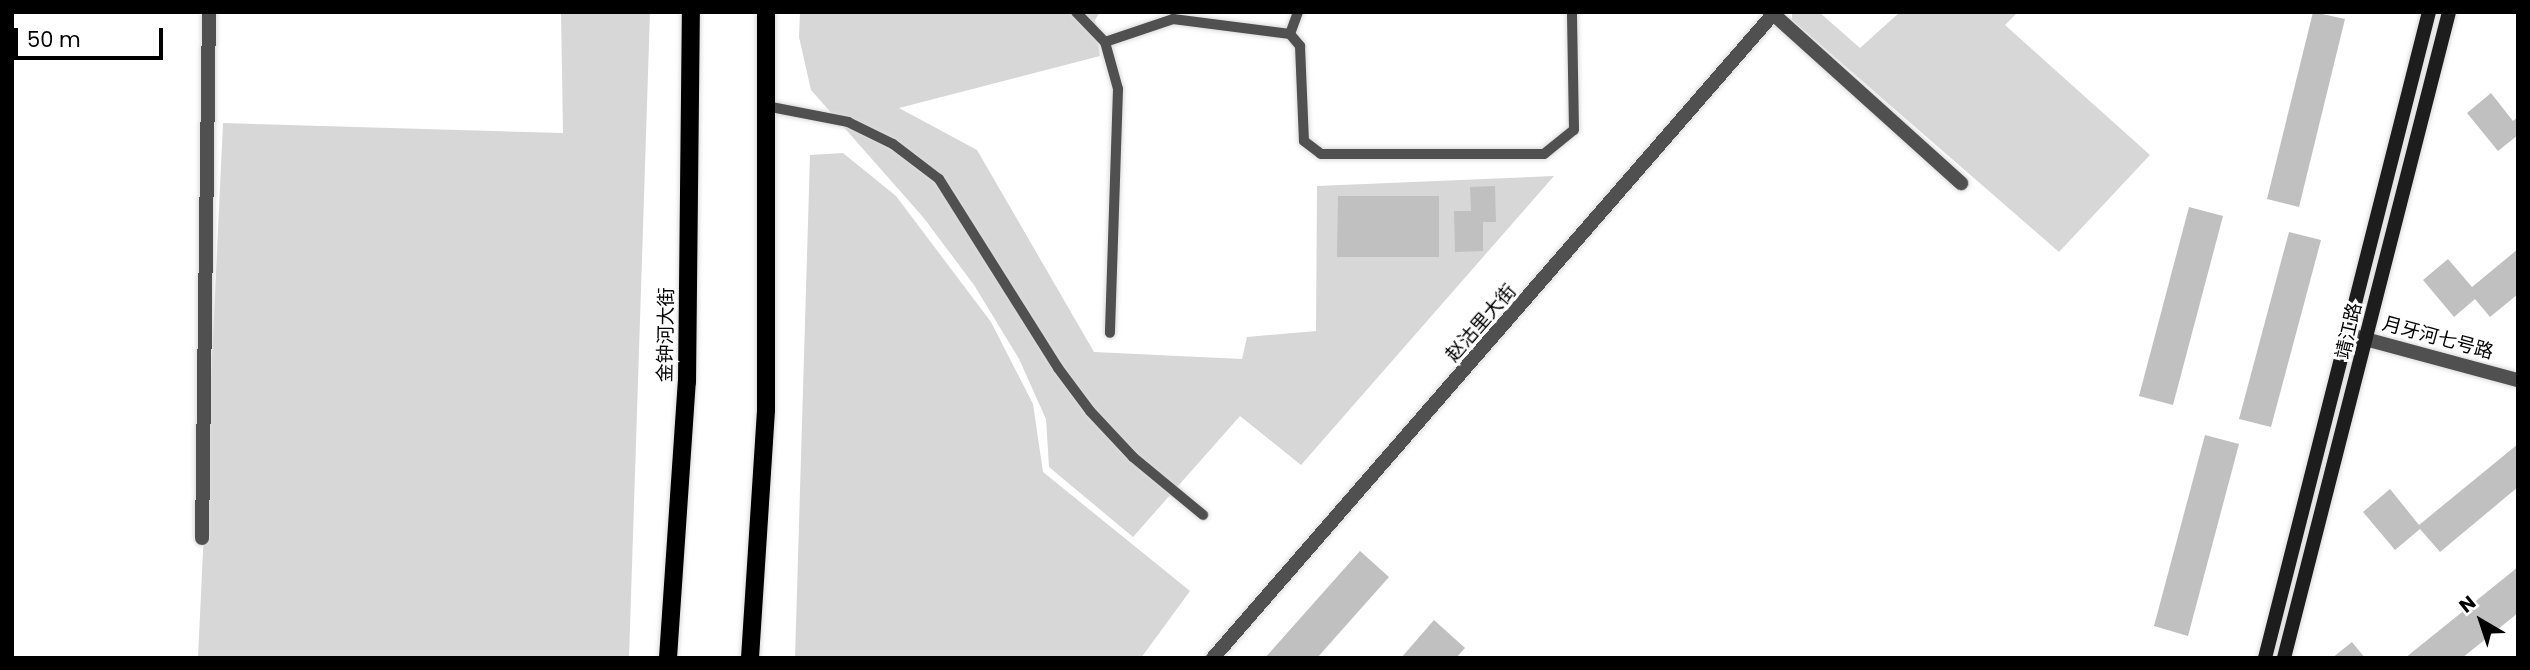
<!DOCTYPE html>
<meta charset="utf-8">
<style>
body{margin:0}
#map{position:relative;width:2530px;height:670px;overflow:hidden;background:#fff;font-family:Poppins,"Noto Sans SC",sans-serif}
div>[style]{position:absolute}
.green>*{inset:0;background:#d7d7d7}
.building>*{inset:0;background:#c0c0c0}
.roads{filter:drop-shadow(0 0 2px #dbdbdb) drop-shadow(0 0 2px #dbdbdb)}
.service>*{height:10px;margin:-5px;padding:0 5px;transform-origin:5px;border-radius:5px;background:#505050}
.minor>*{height:14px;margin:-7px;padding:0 7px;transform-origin:7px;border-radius:7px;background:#505050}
.tertiary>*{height:14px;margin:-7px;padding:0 7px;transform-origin:7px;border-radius:7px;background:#505050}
.secondary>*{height:14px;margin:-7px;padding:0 7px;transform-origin:7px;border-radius:7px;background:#1d1d1d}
.primary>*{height:18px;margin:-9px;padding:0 9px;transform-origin:9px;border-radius:9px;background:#000}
span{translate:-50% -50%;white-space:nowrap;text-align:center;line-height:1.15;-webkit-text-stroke:6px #fff;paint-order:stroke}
.street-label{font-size:19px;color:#000}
.frame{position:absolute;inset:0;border:14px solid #000;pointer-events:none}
.north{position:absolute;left:2446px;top:586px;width:70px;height:70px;-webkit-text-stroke:5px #fff;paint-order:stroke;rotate:321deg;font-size:19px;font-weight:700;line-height:28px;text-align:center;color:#000}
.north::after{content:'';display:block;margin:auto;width:24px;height:32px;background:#000;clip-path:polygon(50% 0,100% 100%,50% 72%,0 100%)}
.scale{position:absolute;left:14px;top:28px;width:149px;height:32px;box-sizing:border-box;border:4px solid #000;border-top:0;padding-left:9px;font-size:21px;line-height:24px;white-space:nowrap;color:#000;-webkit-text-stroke:5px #fff;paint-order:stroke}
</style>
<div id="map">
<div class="green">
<i style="clip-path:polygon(561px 12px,650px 12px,629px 658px,198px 658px,223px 123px,563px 133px)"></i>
<i style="clip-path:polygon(800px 12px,1100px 12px,1095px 20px,1100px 56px,899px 108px,977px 150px,1094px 352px,1242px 359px,1247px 337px,1316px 331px,1317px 186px,1554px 176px,1301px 465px,1240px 416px,1133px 537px,1049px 467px,1046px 419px,1019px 359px,974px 285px,923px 217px,811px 90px,799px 37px)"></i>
<i style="clip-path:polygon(1792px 12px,1819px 12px,1860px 48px,1900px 12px,2018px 12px,2005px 25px,2150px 155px,2059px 252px,1792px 20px)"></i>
<i style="clip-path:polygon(843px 153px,896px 196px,991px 322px,1033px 404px,1043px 472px,1190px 591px,1141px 658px,795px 658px,810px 155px)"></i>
</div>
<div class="building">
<i style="clip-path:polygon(2313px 12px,2345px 19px,2299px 207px,2267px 199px)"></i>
<i style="clip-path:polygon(2491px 93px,2513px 121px,2518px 117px,2518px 135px,2498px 151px,2467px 113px)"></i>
<i style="clip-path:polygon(1495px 186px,1496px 222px,1483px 222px,1483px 251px,1455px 252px,1454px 211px,1471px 211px,1470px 187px)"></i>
<i style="clip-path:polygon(1338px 196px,1439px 196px,1439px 257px,1337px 257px)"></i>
<i style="clip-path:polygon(2189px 207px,2223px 216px,2173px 405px,2139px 396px)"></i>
<i style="clip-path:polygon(2289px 232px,2321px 240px,2271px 427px,2239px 419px)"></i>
<i style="clip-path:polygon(2518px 249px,2518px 294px,2490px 317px,2475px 299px,2454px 317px,2423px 280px,2448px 259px,2472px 287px)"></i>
<i style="clip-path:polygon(2205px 435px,2239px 444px,2188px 636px,2154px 626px)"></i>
<i style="clip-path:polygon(2518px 444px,2518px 487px,2440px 552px,2420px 529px,2395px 550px,2363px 512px,2390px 489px,2419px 525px)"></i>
<i style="clip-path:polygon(1360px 551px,1389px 577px,1317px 658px,1265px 658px)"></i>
<i style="clip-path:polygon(2518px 567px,2518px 613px,2462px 658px,2405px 658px)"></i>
<i style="clip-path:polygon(1434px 620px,1465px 648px,1456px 658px,1401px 658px)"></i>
<i style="clip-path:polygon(2352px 642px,2365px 658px,2332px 658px)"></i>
</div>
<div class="roads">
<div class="service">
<i style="left:1076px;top:12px;width:42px;rotate:46deg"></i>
<i style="left:1105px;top:42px;width:49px;rotate:74.5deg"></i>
<i style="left:1118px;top:89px;width:244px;rotate:91.9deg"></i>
<i style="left:1290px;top:34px;width:16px;rotate:50deg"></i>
<i style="left:1300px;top:46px;width:95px;rotate:87.6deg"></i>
<i style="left:1304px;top:141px;width:21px;rotate:37deg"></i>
<i style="left:1321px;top:154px;width:223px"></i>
<i style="left:1544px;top:154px;width:38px;rotate:-39deg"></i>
<i style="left:1574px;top:130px;width:118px;rotate:-91deg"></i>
<i style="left:1105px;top:42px;width:72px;rotate:-18.7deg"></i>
<i style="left:1173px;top:19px;width:118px;rotate:7.3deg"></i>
<i style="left:1290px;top:34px;width:23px;rotate:-70deg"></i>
<i style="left:766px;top:106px;width:84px;rotate:11deg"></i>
<i style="left:848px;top:122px;width:50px;rotate:26.1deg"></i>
<i style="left:893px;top:144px;width:58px;rotate:37.3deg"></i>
<i style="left:939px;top:179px;width:223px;rotate:57.8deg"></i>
<i style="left:1058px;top:368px;width:54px;rotate:53.3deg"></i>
<i style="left:1090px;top:411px;width:63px;rotate:46.9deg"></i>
<i style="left:1133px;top:457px;width:91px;rotate:39.6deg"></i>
</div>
<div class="minor">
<i style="left:1771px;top:12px;width:256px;rotate:42deg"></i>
<i style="left:2347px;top:334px;width:177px;rotate:15.1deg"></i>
<i style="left:202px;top:538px;width:526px;rotate:-89.24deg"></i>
</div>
<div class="tertiary">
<i style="left:1213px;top:658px;width:856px;rotate:-48.98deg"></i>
</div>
<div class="secondary">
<i style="left:2265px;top:658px;width:666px;rotate:-75.76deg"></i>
<i style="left:2284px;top:658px;width:667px;rotate:-75.67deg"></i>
</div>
<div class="primary">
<i style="left:668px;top:658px;width:277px;rotate:-86.1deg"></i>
<i style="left:687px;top:382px;width:370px;rotate:-89.4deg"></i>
<i style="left:750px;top:658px;width:249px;rotate:-86.3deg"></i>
<i style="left:766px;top:410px;width:398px;rotate:-90deg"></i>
</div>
</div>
<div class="street-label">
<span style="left:1481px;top:323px;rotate:-49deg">赵沽里大街</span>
<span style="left:2349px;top:331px;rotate:-77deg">靖江路</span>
<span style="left:666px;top:335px;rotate:-89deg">金钟河大街</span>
<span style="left:2438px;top:338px;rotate:15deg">月牙河七号路</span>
</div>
<div class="frame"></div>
<div class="north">N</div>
<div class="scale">50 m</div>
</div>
